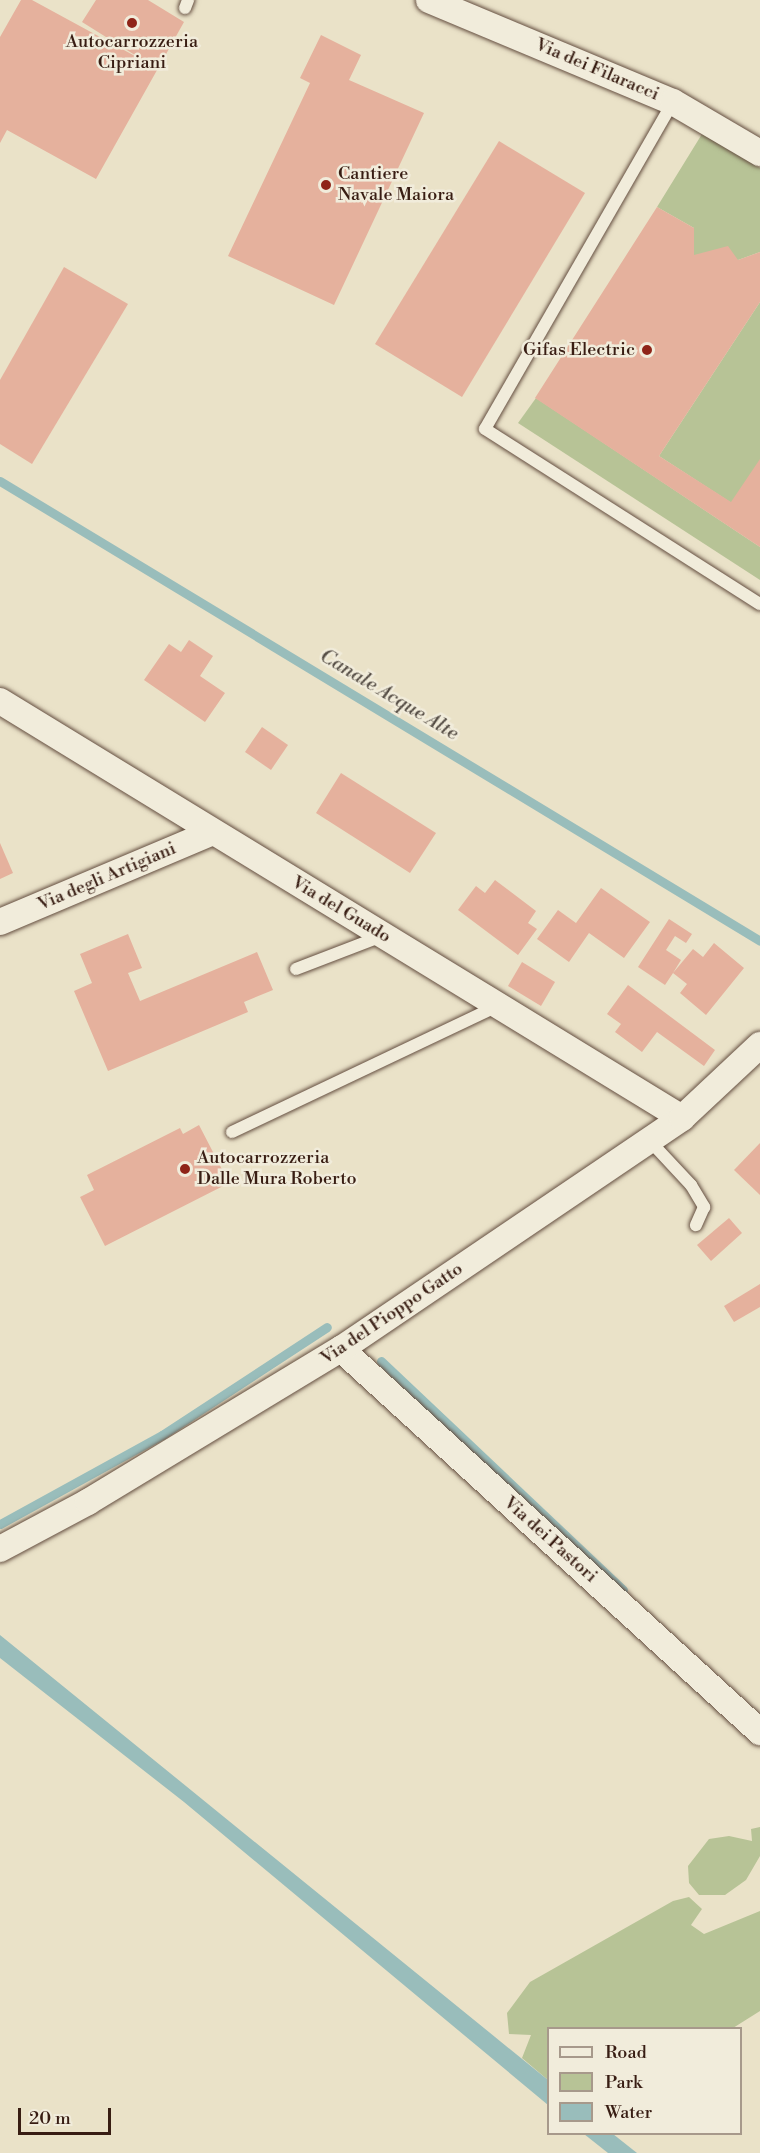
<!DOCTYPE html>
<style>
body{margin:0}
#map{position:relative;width:760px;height:2153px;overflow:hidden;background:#eae2c8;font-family:"Libre Bodoni",serif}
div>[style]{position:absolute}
.green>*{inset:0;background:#b7c396}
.water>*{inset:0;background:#99bdbb}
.stream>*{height:9px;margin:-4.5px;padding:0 4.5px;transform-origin:4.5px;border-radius:4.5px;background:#99bdbb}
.building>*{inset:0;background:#e5b19d}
.roads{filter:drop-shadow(0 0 2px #644e40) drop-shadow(0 0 2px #644e40)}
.lane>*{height:12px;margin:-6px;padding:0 6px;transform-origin:6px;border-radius:6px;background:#f1ecdb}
.street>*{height:26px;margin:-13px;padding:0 13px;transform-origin:13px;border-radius:13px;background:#f1ecdb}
.dots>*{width:16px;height:16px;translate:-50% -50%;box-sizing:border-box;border:3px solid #f1ecdb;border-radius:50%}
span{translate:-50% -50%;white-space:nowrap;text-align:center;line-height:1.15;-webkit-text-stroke:5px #f1ecdb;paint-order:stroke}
.poi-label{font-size:18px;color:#381d13}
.left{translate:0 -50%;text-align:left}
.right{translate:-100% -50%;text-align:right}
.street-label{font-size:18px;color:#381d13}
.water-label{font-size:20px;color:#554d45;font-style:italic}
.legend{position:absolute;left:547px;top:2027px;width:195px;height:108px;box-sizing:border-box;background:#f1ecdb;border:2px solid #a7998b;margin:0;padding:8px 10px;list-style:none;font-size:18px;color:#381d13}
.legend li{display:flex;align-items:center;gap:12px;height:30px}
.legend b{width:30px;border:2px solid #a7998b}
.scale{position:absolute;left:18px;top:2108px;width:93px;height:27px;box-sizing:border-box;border:3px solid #381d13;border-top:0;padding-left:8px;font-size:18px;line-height:21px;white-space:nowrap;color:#381d13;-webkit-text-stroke:4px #f1ecdb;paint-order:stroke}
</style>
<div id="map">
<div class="green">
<i style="clip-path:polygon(702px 134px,760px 168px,760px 252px,738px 260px,694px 255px,694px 228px,657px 207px)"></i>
<i style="clip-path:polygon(760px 302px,760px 461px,733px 504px,659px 456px)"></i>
<i style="clip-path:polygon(536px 398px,760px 547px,760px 580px,518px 423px)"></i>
<i style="clip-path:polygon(760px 1827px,760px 1856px,746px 1880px,725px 1895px,699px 1895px,689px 1883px,688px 1866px,709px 1839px,729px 1836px,752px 1841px,751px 1829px)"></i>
<i style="clip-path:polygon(689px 1897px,702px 1909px,691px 1925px,704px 1934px,760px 1911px,760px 2011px,733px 2028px,548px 2028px,548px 2080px,522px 2058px,531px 2035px,509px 2034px,507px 2013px,530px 1982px,673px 1901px)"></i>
</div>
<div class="water">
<i style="clip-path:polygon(0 1635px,548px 2080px,548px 2105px,184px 1802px,0 1658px)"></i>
<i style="clip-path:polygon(584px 2134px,613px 2134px,637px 2153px,608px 2153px)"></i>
</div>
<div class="stream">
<i style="left:0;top:481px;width:888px;rotate:31.18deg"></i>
<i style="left:381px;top:1361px;width:333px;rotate:43.4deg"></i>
<i style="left:0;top:1524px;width:185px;rotate:-28.8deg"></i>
<i style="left:162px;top:1435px;width:197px;rotate:-33.2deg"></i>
</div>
<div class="building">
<i style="clip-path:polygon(21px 0,32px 0,146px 62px,82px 22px,96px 0,148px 0,184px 22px,96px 179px,7px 130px,0 143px,0 37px)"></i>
<i style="clip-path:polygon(321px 35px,361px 55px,349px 80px,424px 113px,334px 305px,228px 256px,310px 83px,300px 78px)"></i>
<i style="clip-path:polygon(499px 141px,585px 193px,462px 397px,375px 344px)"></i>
<i style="clip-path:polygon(657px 207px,694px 228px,694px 255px,728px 246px,738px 260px,760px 252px,760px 302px,659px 456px,731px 502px,760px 459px,760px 547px,535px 398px)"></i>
<i style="clip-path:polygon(64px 267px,128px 304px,32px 464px,0 444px,0 380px)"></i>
<i style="clip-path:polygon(189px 640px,213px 656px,200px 676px,225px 693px,205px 722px,144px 680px,169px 644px,181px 652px)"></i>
<i style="clip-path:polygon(262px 727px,288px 745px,271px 770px,245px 752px)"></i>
<i style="clip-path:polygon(341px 773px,436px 833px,410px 873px,316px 813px)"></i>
<i style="clip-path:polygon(0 843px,13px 873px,0 879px)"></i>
<i style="clip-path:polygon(495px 880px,536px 911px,528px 923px,537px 929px,518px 955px,458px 910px,476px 886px,485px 893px)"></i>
<i style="clip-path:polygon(601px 888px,650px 922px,624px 958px,589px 933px,569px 962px,537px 939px,558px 910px,576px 923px)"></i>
<i style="clip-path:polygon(669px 919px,692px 934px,686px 943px,675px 936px,666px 950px,681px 960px,673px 973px,693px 949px,703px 957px,714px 943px,744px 968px,706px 1015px,680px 993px,687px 984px,673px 973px,665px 985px,638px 967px)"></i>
<i style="clip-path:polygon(128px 934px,142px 968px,128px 973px,140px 1001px,257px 952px,273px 990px,244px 1002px,248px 1012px,108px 1071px,74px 991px,92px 983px,80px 954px)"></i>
<i style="clip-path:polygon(522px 962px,555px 982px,541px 1006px,508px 986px)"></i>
<i style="clip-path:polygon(628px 985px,715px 1050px,704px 1066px,657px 1032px,642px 1052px,615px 1032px,621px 1024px,607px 1014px)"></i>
<i style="clip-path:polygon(199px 1125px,229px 1183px,105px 1246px,80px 1197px,94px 1190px,87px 1175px,180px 1128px,183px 1134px)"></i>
<i style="clip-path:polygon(760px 1143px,760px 1195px,734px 1170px)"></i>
<i style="clip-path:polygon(729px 1218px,742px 1233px,711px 1261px,697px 1245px)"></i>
<i style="clip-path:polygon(760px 1284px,760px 1307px,734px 1322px,724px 1306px)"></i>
</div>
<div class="roads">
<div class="lane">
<i style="left:185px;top:8px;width:9px;rotate:-69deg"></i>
<i style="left:673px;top:102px;width:377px;rotate:119.9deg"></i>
<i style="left:485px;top:429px;width:326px;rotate:32.5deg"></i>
<i style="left:296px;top:969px;width:92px;rotate:-21deg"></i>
<i style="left:232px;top:1132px;width:293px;rotate:-25.4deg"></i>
<i style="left:649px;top:1140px;width:62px;rotate:47deg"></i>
<i style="left:691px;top:1185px;width:26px;rotate:59deg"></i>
<i style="left:704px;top:1207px;width:20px;rotate:114deg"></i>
</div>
<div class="street">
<i style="left:429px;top:0;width:264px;rotate:22.7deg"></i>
<i style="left:673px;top:102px;width:101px;rotate:30.4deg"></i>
<i style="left:0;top:701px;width:799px;rotate:31.44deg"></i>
<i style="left:0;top:922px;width:231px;rotate:-22.9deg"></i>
<i style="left:341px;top:1349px;width:568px;rotate:42.43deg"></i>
<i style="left:0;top:1549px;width:100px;rotate:-28.1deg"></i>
<i style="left:88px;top:1502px;width:296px;rotate:-31.2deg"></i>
<i style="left:341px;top:1349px;width:412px;rotate:-34.1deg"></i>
<i style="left:682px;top:1118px;width:107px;rotate:-43.1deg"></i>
</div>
</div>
<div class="dots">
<i style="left:132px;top:23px;background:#8f2418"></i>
<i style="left:326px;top:185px;background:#8f2418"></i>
<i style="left:647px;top:350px;background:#8f2418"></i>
<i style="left:185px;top:1169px;background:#8f2418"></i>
</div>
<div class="poi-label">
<span style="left:132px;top:53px">Autocarrozzeria<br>Cipriani</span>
<span class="left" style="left:338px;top:185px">Cantiere<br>Navale Maiora</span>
<span class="right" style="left:635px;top:350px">Gifas Electric</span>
<span class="left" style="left:197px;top:1169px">Autocarrozzeria<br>Dalle Mura Roberto</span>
</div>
<div class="street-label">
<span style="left:597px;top:70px;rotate:23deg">Via dei Filaracci</span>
<span style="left:107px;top:877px;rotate:-23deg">Via degli Artigiani</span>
<span style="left:341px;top:910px;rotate:31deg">Via del Guado</span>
<span style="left:392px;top:1314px;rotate:-34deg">Via del Pioppo Gatto</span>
<span style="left:550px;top:1540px;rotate:42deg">Via dei Pastori</span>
</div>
<div class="water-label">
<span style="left:389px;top:695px;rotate:31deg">Canale Acque Alte</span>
</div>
<ul class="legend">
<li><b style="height:8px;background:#f1ecdb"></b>Road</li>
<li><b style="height:16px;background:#b7c396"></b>Park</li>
<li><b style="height:16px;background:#99bdbb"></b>Water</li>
</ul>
<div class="scale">20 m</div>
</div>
